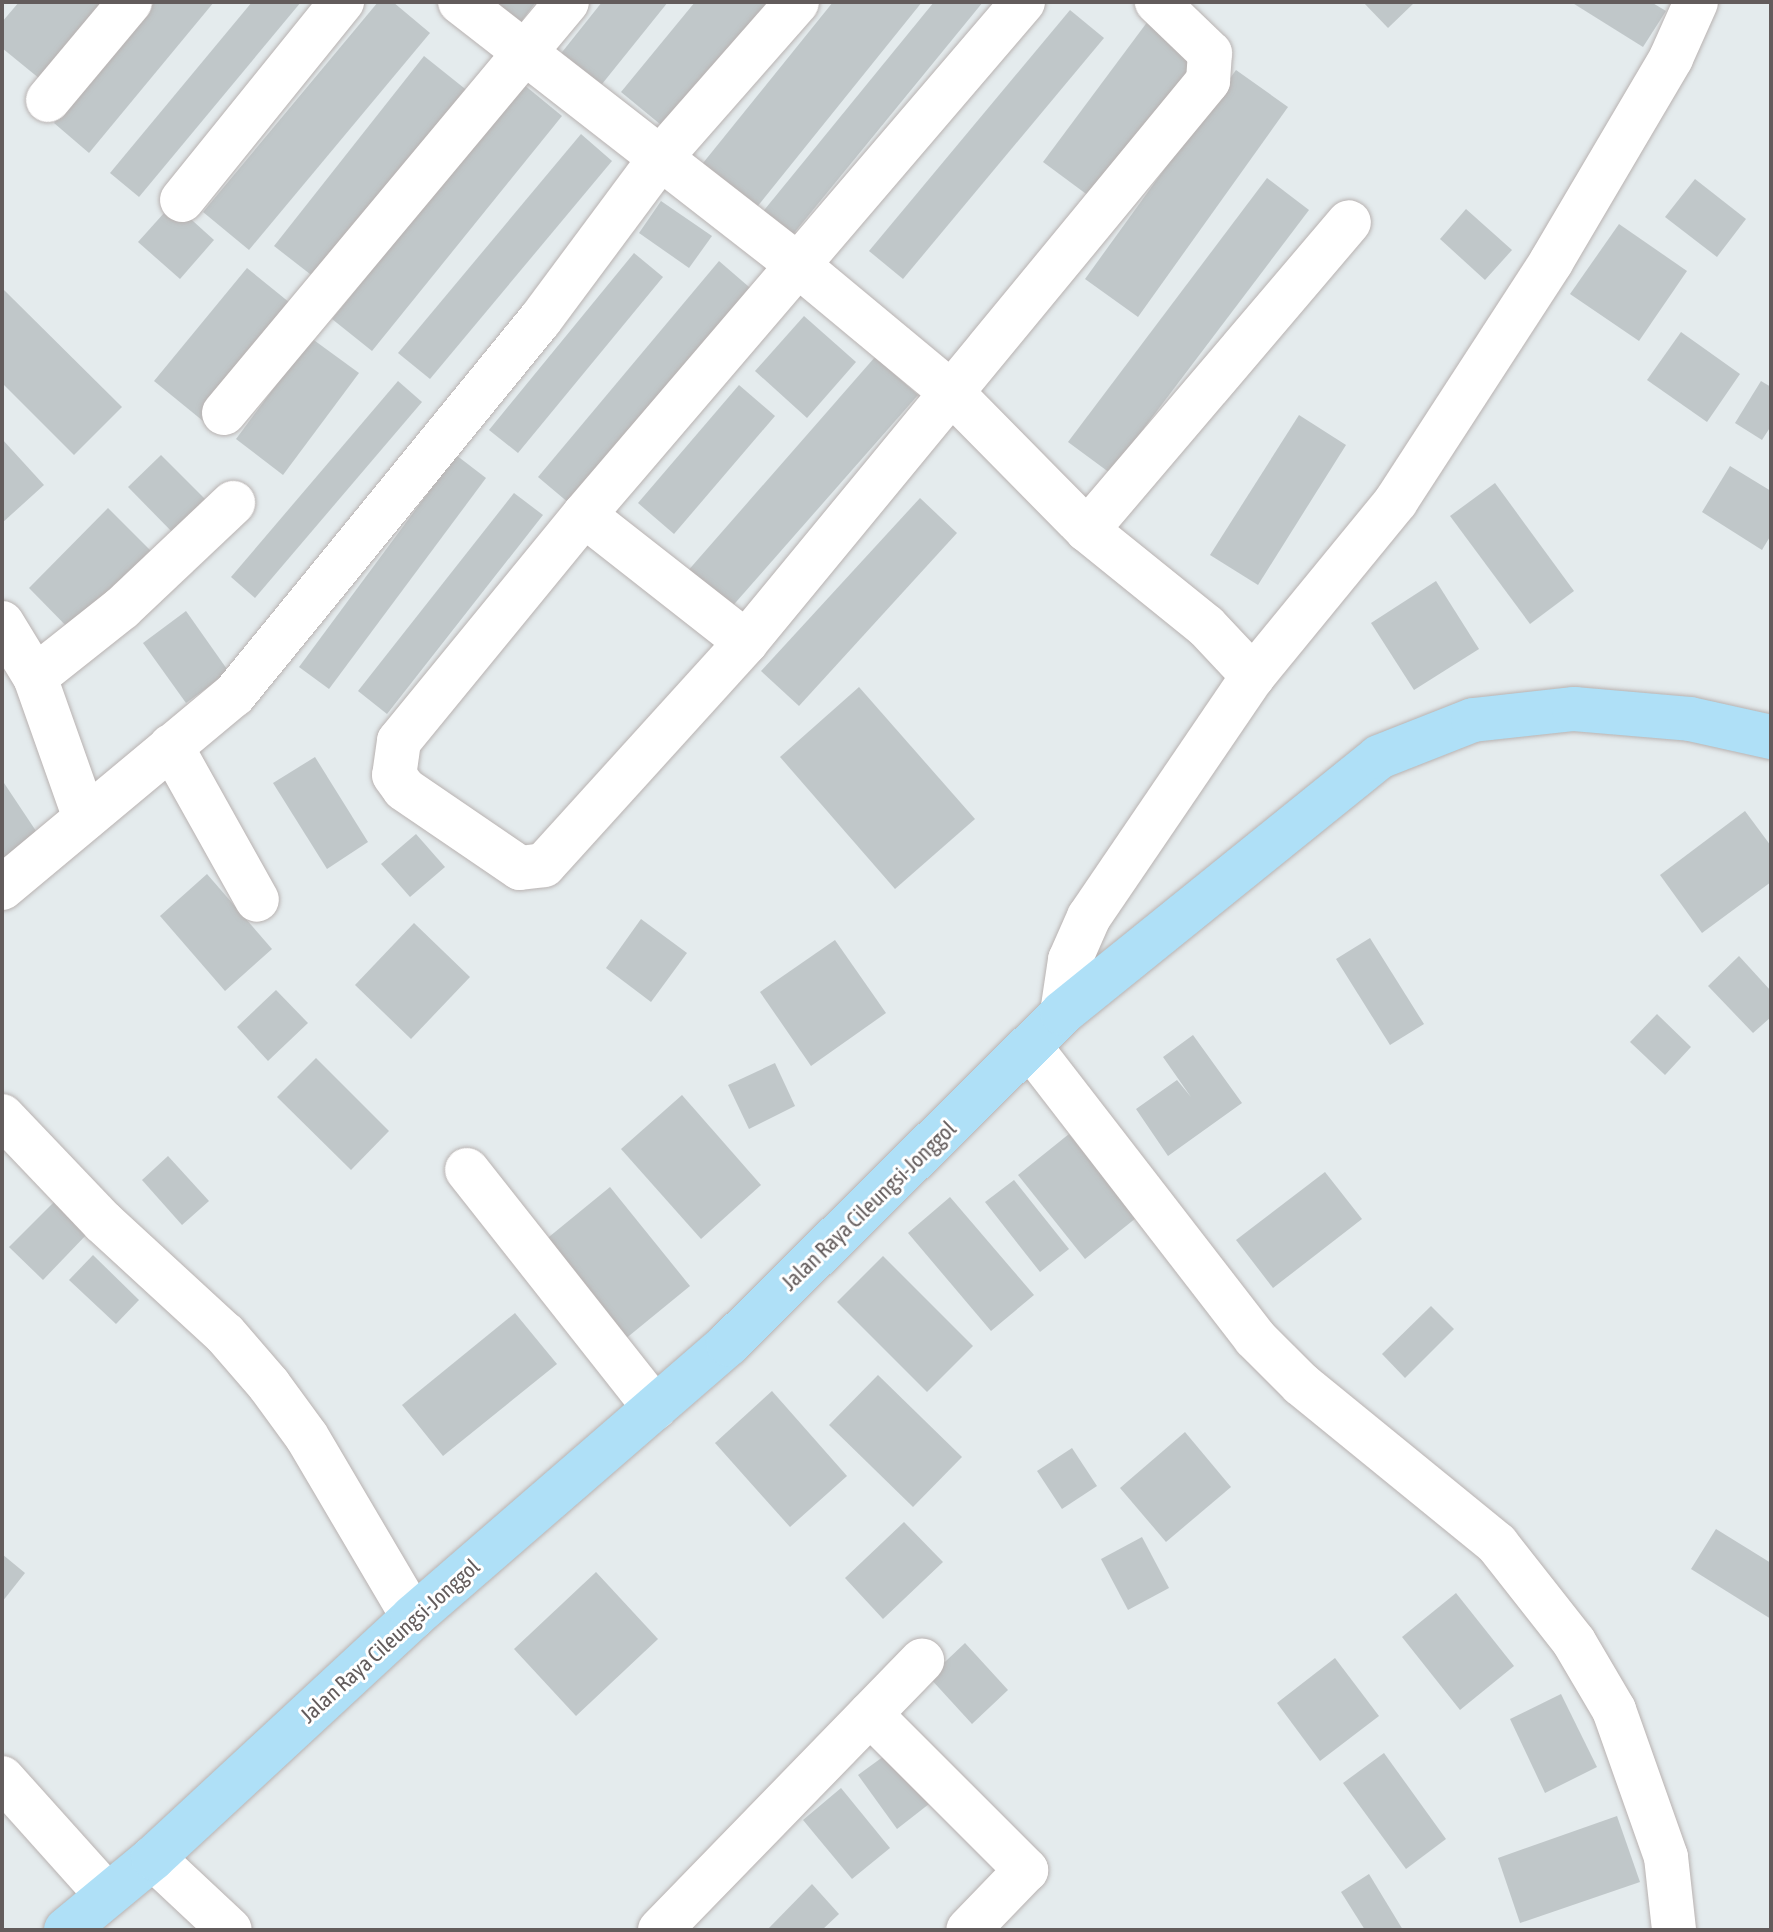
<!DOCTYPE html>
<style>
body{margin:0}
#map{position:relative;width:1773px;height:1932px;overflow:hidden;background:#e4ebed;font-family:"Asap Condensed",sans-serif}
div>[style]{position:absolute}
.building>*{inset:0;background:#c0c7c9}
.roads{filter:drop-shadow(0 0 2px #b8b2b1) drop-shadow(0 0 2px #b8b2b1)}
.minor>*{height:44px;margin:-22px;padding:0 22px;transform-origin:22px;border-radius:22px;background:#fff}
.major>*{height:44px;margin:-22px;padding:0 22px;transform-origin:22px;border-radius:22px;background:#afe0f7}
span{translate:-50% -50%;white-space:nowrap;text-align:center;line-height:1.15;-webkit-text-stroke:6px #fff;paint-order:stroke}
.street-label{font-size:22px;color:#635c5c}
.frame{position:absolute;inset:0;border:4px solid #635c5c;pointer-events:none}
</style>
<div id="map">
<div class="building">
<i style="clip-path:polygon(19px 2px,104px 2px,40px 79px,2px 48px,2px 22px)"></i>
<i style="clip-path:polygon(155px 2px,214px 2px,89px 153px,54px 123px)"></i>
<i style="clip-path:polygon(252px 2px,301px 2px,139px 197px,110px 173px)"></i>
<i style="clip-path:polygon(378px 2px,393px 2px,430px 33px,249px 250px,203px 212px)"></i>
<i style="clip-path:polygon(495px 2px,536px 2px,521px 22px)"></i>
<i style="clip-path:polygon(602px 2px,668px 2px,594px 94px,555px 61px)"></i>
<i style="clip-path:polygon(695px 2px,771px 2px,666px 129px,621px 92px)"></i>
<i style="clip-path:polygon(833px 2px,922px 2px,753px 212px,699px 168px)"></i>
<i style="clip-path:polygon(934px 2px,983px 2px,790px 238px,761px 214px)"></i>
<i style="clip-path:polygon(1363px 2px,1415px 2px,1388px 28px)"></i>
<i style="clip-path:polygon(1571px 2px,1651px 2px,1666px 11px,1643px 47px)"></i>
<i style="clip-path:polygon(1070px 10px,1104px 38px,903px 279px,869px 251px)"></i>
<i style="clip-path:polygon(1148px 21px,1198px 57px,1093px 199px,1043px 162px)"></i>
<i style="clip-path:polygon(424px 56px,469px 92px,319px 281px,274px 246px)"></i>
<i style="clip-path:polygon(1236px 70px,1288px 107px,1138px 317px,1085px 279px)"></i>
<i style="clip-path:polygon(523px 84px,562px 116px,372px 351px,332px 319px)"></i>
<i style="clip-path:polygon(581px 134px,612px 161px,430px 379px,398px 353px)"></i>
<i style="clip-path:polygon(1267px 178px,1309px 210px,1110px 473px,1068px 442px)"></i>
<i style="clip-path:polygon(1695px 179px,1746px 219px,1717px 257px,1665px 217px)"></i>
<i style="clip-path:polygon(661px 201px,712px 236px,689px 268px,639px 233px)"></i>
<i style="clip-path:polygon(173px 203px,214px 240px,180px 279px,138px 242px)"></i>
<i style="clip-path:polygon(1466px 209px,1512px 250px,1485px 280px,1440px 239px)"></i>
<i style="clip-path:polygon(1619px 224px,1687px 271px,1639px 341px,1570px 294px)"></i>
<i style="clip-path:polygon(634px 253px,663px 277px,518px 453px,489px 430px)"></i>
<i style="clip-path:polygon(719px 261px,756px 293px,576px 509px,538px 477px)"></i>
<i style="clip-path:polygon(247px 268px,295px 307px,203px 421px,154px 381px)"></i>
<i style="clip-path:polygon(2px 288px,122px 407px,74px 455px,2px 383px)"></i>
<i style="clip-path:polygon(804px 316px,856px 362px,807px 418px,755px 371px)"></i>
<i style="clip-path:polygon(1681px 332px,1740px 374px,1707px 422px,1647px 380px)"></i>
<i style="clip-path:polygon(311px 338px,359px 373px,283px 475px,236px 439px)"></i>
<i style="clip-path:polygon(875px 357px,918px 395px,729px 610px,686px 573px)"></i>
<i style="clip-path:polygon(398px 381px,422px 402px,255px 598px,231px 577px)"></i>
<i style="clip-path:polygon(1761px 381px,1771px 387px,1771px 426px,1762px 440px,1735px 423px)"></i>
<i style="clip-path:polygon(739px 385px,775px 416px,674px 534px,638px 503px)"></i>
<i style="clip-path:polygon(1299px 415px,1346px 445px,1258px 585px,1210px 555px)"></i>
<i style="clip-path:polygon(2px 439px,44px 485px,2px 523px)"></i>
<i style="clip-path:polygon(161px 455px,210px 504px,177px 537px,128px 487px)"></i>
<i style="clip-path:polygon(456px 455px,486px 478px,329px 689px,299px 667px)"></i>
<i style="clip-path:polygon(1730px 466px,1771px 491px,1771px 535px,1762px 550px,1702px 512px)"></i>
<i style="clip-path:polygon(1495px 483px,1574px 591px,1530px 624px,1450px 516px)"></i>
<i style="clip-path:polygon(514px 493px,543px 515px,387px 714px,358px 691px)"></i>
<i style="clip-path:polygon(920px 498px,957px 533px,799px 706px,761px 671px)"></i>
<i style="clip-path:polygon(108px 508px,158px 558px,79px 639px,29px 588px)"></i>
<i style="clip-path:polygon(1436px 581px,1479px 649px,1414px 690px,1371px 623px)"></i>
<i style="clip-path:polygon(186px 611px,229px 672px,186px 703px,143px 643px)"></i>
<i style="clip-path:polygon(859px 687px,975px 819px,895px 889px,780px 757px)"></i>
<i style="clip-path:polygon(315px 757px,368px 842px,327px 869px,273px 783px)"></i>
<i style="clip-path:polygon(2px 780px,46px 846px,2px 875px)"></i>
<i style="clip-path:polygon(1745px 811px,1771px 846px,1771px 882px,1702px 933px,1660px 875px)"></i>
<i style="clip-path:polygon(416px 834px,445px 867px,410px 897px,381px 864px)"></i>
<i style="clip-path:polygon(207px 874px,272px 949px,225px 991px,160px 916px)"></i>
<i style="clip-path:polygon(641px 919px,687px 953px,651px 1002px,606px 968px)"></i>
<i style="clip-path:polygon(414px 923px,470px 977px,411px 1039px,355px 985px)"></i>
<i style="clip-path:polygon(1370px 938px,1424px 1024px,1390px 1045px,1336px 959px)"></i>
<i style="clip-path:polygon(835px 940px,886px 1013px,811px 1066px,760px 992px)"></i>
<i style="clip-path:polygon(1739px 956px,1771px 991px,1771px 1017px,1753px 1033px,1708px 986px)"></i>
<i style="clip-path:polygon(276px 990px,308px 1023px,268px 1061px,237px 1027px)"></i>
<i style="clip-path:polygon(1657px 1014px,1691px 1047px,1665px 1075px,1630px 1042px)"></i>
<i style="clip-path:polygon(1193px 1035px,1242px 1103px,1168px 1156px,1136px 1109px,1177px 1080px,1191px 1097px,1163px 1057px)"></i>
<i style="clip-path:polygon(316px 1058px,389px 1131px,351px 1170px,277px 1097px)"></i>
<i style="clip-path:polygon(775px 1063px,795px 1106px,749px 1129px,728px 1085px)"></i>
<i style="clip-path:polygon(682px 1095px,761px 1185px,701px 1239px,621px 1149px)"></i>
<i style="clip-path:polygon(1069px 1134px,1136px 1218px,1085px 1259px,1018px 1175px)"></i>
<i style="clip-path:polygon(168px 1156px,209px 1201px,182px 1225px,142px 1180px)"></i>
<i style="clip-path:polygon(1325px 1172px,1362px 1219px,1273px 1288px,1236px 1240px)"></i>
<i style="clip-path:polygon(1014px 1180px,1069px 1249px,1040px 1272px,985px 1202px)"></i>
<i style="clip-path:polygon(610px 1187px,690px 1286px,624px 1340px,544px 1241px)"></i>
<i style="clip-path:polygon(950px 1197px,1034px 1295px,991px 1331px,908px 1233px)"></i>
<i style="clip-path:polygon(55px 1201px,88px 1233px,43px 1280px,9px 1247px)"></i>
<i style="clip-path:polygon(93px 1255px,139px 1300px,116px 1324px,69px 1280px)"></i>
<i style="clip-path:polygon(883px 1256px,973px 1346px,927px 1392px,837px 1302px)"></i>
<i style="clip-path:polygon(1431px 1306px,1454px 1329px,1405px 1378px,1382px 1354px)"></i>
<i style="clip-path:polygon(515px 1313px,557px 1364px,443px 1456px,402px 1405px)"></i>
<i style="clip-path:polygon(878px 1375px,962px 1457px,913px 1507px,829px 1425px)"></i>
<i style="clip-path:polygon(772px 1391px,847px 1476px,790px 1527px,715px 1443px)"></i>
<i style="clip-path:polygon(1185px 1432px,1231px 1487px,1166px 1542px,1120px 1488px)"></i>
<i style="clip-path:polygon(1072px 1448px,1097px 1486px,1062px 1509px,1037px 1471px)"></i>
<i style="clip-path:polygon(904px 1522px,943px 1562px,883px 1619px,845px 1578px)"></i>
<i style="clip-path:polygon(1716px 1529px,1771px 1563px,1771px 1619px,1691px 1569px)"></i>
<i style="clip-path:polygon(1142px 1537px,1169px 1588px,1128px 1610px,1101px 1559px)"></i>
<i style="clip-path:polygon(2px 1554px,25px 1573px,2px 1602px)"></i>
<i style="clip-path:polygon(596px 1572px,658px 1639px,576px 1716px,514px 1649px)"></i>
<i style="clip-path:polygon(1456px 1593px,1514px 1666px,1460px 1710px,1402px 1637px)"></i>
<i style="clip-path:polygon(965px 1643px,1008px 1690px,972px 1724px,929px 1677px)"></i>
<i style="clip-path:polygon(1335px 1658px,1379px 1716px,1320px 1761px,1277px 1703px)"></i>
<i style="clip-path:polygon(1561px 1694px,1597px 1767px,1545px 1793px,1510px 1719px)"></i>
<i style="clip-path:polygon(891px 1751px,929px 1804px,897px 1829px,858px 1775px)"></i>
<i style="clip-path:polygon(1384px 1753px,1446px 1839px,1406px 1869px,1343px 1783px)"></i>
<i style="clip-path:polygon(841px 1788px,890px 1848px,852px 1879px,803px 1820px)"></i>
<i style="clip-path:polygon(1617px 1816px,1640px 1882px,1520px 1923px,1498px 1858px)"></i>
<i style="clip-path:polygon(1369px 1874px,1403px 1930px,1365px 1930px,1341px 1892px)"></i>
<i style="clip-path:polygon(812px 1884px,839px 1914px,822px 1930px,767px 1930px)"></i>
</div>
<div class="roads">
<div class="minor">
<i style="left:460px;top:2px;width:430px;rotate:37.9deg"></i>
<i style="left:799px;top:266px;width:200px;rotate:39.7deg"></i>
<i style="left:953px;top:394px;width:191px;rotate:45.4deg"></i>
<i style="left:1087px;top:530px;width:153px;rotate:38.9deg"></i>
<i style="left:1206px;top:626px;width:69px;rotate:46.8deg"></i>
<i style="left:1023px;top:2px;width:675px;rotate:130.56deg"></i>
<i style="left:584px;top:515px;width:206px;rotate:38.1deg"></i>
<i style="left:746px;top:642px;width:727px;rotate:-50.53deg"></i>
<i style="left:1208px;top:81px;width:28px;rotate:-86deg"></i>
<i style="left:1210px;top:53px;width:74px;rotate:-136.1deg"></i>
<i style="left:48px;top:100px;width:128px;rotate:-50.1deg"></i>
<i style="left:182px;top:200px;width:255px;rotate:-51.1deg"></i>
<i style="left:224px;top:413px;width:535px;rotate:-50.15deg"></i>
<i style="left:584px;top:515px;width:292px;rotate:129.3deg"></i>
<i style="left:399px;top:741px;width:34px;rotate:98deg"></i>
<i style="left:394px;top:775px;width:17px;rotate:54deg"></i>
<i style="left:404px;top:789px;width:140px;rotate:34.3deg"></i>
<i style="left:520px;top:868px;width:24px;rotate:-7deg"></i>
<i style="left:544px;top:865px;width:301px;rotate:-47.8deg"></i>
<i style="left:1087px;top:530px;width:404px;rotate:-49.6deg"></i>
<i style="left:2px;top:623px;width:63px;rotate:58.6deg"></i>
<i style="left:35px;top:677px;width:111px;rotate:-38.4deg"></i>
<i style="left:122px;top:608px;width:153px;rotate:-43.4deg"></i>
<i style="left:35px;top:677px;width:150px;rotate:70.5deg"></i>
<i style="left:171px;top:746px;width:176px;rotate:60.8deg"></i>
<i style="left:2px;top:888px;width:302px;rotate:-39.8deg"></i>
<i style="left:234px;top:695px;width:484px;rotate:-50.8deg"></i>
<i style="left:540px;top:320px;width:203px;rotate:-53.4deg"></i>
<i style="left:661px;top:157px;width:206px;rotate:-48.7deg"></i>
<i style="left:1062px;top:1013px;width:54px;rotate:-81.4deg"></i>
<i style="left:1070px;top:960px;width:47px;rotate:-66.2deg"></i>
<i style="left:1089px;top:917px;width:292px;rotate:-55.8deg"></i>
<i style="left:1253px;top:676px;width:226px;rotate:-50.7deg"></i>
<i style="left:1396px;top:501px;width:285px;rotate:-57deg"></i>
<i style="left:1551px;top:262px;width:237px;rotate:-59.5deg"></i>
<i style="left:1671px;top:58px;width:61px;rotate:-65.9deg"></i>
<i style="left:1031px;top:1048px;width:366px;rotate:52.3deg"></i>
<i style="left:1255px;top:1338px;width:65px;rotate:45deg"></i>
<i style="left:1301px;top:1384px;width:253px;rotate:39.2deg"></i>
<i style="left:1497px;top:1544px;width:125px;rotate:51.8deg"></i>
<i style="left:1574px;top:1642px;width:79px;rotate:59.5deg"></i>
<i style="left:1614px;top:1710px;width:156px;rotate:70.5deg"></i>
<i style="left:1666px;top:1857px;width:73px;rotate:83.7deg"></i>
<i style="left:2px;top:1116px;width:146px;rotate:46.4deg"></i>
<i style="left:103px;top:1222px;width:166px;rotate:42.6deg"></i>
<i style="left:225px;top:1334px;width:67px;rotate:49.2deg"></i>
<i style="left:269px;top:1385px;width:64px;rotate:53.8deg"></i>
<i style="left:307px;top:1437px;width:209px;rotate:59.5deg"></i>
<i style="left:467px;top:1170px;width:303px;rotate:51.7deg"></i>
<i style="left:870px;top:1714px;width:221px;rotate:45deg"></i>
<i style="left:1026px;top:1870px;width:83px;rotate:134deg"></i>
<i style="left:2px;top:1778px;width:157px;rotate:48.1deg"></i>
<i style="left:153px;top:1858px;width:105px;rotate:43.1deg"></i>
<i style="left:660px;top:1930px;width:376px;rotate:-45.8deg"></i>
</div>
<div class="major">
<i style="left:66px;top:1930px;width:113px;rotate:-39.6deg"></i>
<i style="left:153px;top:1858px;width:355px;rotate:-42.8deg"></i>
<i style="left:413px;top:1617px;width:417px;rotate:-40.9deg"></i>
<i style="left:728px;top:1344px;width:470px;rotate:-44.7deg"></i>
<i style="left:1062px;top:1013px;width:407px;rotate:-38.9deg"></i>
<i style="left:1379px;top:757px;width:101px;rotate:-21.5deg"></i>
<i style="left:1473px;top:720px;width:102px;rotate:-6.2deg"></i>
<i style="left:1574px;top:709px;width:116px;rotate:4.9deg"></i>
<i style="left:1690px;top:719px;width:83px;rotate:12.5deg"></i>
</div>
</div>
<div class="street-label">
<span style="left:869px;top:1206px;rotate:-44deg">Jalan Raya Cileungsi-Jonggol</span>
<span style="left:390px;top:1641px;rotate:-42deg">Jalan Raya Cileungsi-Jonggol</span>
</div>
<div class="frame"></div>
</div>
